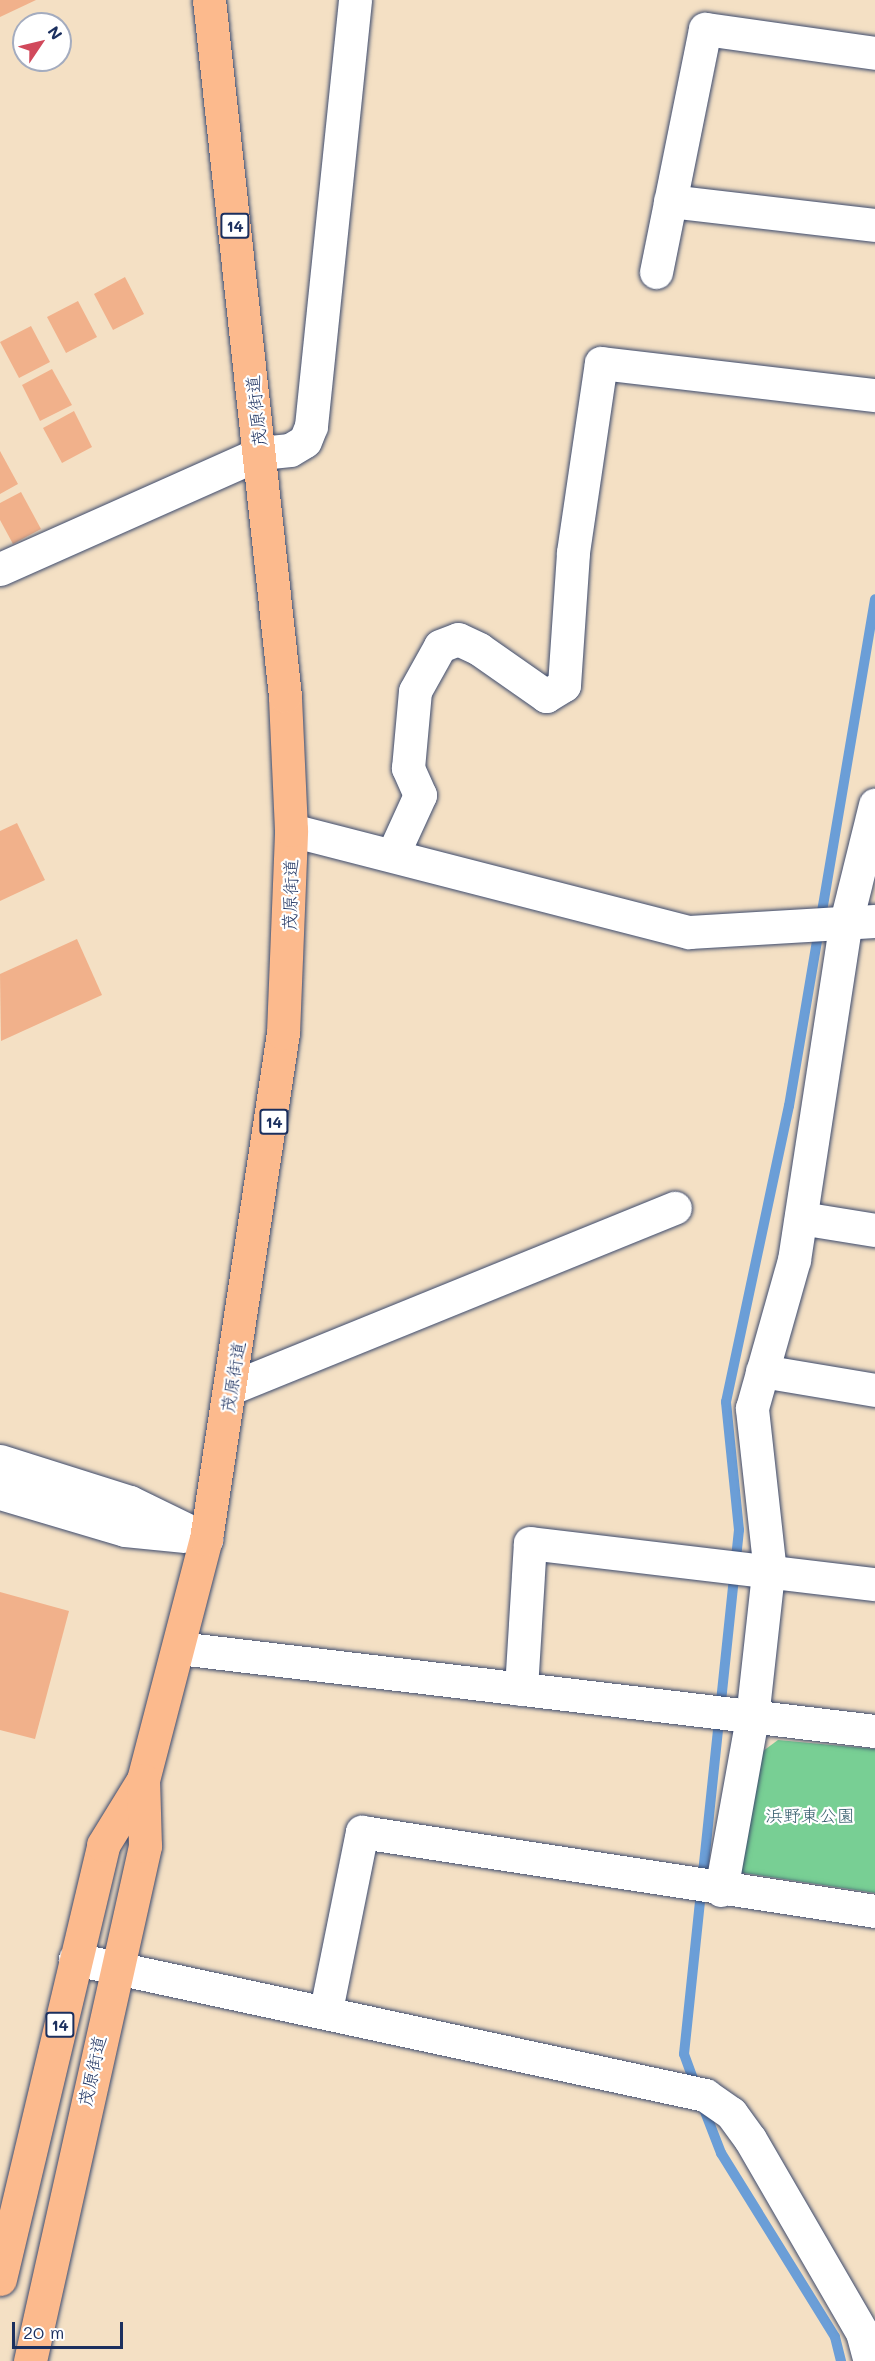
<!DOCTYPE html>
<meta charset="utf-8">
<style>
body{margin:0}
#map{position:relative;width:875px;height:2361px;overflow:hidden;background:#f4e0c4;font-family:Mali,"Klee One",sans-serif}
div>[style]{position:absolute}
.green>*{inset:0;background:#78cf94}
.stream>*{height:10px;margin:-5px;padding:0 5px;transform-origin:5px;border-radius:5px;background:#6b9ed7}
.building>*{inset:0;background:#f1b18b}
.roads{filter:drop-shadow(0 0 2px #3c4a6d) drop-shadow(0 0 2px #3c4a6d)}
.minor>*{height:33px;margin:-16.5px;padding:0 16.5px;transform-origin:16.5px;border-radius:16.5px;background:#fff}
.tertiary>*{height:33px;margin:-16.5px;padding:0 16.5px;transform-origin:16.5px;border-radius:16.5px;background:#fff}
.primary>*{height:33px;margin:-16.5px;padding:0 16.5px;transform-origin:16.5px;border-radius:16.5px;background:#fcba8d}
span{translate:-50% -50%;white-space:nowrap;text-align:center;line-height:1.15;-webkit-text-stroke:4.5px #fff;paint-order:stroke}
.shield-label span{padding:2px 4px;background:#fff;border:2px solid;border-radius:4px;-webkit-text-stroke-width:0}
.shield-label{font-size:16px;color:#1b2f5e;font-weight:700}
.street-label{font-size:18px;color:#1b2f5e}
.park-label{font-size:18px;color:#375f6e}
.north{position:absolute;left:12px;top:12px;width:60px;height:60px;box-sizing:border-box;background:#fff;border:2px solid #a4acbf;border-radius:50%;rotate:55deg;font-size:16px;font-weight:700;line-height:24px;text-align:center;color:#1b2f5e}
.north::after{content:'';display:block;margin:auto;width:21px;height:27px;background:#d1495b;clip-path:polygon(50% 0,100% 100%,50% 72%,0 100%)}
.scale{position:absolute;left:12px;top:2322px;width:111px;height:27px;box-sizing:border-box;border:3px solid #1b2f5e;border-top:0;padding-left:8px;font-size:18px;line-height:21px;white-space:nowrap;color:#1b2f5e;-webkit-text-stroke:4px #fff;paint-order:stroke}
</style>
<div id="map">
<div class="green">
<i style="clip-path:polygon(778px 1740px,875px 1749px,875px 1893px,737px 1872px,751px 1760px)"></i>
</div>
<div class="stream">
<i style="left:696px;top:2087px;width:35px;rotate:-110deg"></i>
<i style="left:684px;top:2054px;width:527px;rotate:-84.01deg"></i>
<i style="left:739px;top:1530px;width:129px;rotate:-95.8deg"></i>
<i style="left:726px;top:1402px;width:303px;rotate:-78deg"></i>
<i style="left:789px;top:1106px;width:514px;rotate:-80.37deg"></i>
<i style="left:702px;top:2104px;width:53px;rotate:68.8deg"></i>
<i style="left:721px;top:2153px;width:216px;rotate:58.2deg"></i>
<i style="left:835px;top:2337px;width:25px;rotate:76deg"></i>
</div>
<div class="building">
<i style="clip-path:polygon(0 0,36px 0,0 17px)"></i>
<i style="clip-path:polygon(125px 277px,144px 314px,113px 330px,94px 294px)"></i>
<i style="clip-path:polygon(78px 301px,97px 337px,66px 353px,47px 317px)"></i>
<i style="clip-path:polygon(31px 326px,50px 362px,19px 378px,0 342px)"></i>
<i style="clip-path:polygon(52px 369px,72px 405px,40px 421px,22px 385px)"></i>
<i style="clip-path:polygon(74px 411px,92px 447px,62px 463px,43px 428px)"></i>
<i style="clip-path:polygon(0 451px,18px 484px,0 494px)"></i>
<i style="clip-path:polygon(21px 492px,41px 529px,13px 544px,0 520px,0 503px)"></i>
<i style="clip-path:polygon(17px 823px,45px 880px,0 901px,0 831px)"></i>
<i style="clip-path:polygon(77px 939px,102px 995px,1px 1041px,0 974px)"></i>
<i style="clip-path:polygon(0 1592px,69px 1611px,35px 1739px,0 1730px)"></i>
</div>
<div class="roads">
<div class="minor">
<i style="left:670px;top:201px;width:206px;rotate:6.7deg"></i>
<i style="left:656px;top:272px;width:248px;rotate:-78.6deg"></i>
<i style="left:705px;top:29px;width:172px;rotate:8deg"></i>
<i style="left:0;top:569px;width:286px;rotate:-24deg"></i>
<i style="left:261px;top:453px;width:29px;rotate:-6deg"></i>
<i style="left:290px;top:450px;width:17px;rotate:-31deg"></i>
<i style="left:305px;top:441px;width:16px;rotate:-68deg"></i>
<i style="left:311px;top:426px;width:428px;rotate:-84.1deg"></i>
<i style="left:291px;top:830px;width:411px;rotate:14.4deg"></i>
<i style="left:689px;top:932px;width:186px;rotate:-3.4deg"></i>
<i style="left:393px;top:854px;width:65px;rotate:-65.4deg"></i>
<i style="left:420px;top:795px;width:30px;rotate:-114deg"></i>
<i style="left:408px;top:768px;width:77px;rotate:-84.8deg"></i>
<i style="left:415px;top:691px;width:51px;rotate:-60.9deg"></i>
<i style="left:440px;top:646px;width:19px;rotate:-21deg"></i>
<i style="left:458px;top:639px;width:23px;rotate:25deg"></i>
<i style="left:479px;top:649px;width:82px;rotate:35deg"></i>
<i style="left:546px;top:696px;width:21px;rotate:-31deg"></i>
<i style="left:564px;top:685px;width:133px;rotate:-86.1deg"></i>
<i style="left:573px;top:552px;width:191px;rotate:-81.6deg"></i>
<i style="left:601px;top:363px;width:276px;rotate:6.7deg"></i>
<i style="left:801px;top:1218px;width:75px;rotate:9.2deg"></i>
<i style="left:762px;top:1371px;width:115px;rotate:9.5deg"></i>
<i style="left:231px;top:1388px;width:479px;rotate:-22.1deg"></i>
<i style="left:179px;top:1648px;width:701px;rotate:6.8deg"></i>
<i style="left:521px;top:1689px;width:146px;rotate:-86.5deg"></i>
<i style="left:530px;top:1543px;width:347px;rotate:6.8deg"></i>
<i style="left:721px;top:1890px;width:175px;rotate:-79.8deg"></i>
<i style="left:752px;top:1718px;width:156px;rotate:-83.7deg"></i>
<i style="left:769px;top:1563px;width:156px;rotate:-96.3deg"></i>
<i style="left:752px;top:1408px;width:154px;rotate:-74.2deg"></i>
<i style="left:794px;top:1260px;width:342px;rotate:-81.3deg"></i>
<i style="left:846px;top:922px;width:121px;rotate:-76.1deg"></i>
<i style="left:75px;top:1959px;width:645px;rotate:12.18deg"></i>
<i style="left:705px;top:2095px;width:32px;rotate:35deg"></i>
<i style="left:731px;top:2113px;width:32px;rotate:54deg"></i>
<i style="left:750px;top:2139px;width:223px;rotate:59.9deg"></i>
<i style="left:862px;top:2332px;width:30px;rotate:75deg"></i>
<i style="left:326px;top:2010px;width:182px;rotate:-78.6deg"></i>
<i style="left:362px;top:1832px;width:519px;rotate:8.75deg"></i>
</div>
<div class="tertiary">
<i style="left:0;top:1461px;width:136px;rotate:17.5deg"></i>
<i style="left:130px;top:1502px;width:85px;rotate:26deg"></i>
<i style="left:0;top:1493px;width:130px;rotate:16.5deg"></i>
<i style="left:125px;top:1530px;width:58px;rotate:5.9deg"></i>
</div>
<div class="primary">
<i style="left:0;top:2279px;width:446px;rotate:-76.6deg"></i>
<i style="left:103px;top:1845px;width:76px;rotate:-58.4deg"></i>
<i style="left:143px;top:1780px;width:249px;rotate:-75.4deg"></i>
<i style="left:206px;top:1539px;width:512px;rotate:-81.35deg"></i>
<i style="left:283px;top:1033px;width:203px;rotate:-87.7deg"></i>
<i style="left:291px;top:830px;width:134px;rotate:-92.6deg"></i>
<i style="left:285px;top:696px;width:700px;rotate:-96.23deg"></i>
<i style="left:30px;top:2361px;width:528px;rotate:-77.41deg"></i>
<i style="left:145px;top:1846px;width:66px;rotate:-91.7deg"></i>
</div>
</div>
<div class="shield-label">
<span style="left:235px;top:226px">14</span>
<span style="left:274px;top:1122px">14</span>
<span style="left:60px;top:2025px">14</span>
</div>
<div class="street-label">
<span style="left:256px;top:411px;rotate:-96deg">茂原街道</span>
<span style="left:290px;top:895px;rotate:-89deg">茂原街道</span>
<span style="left:233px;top:1377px;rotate:-81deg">茂原街道</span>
<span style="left:92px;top:2071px;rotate:-78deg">茂原街道</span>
</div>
<div class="park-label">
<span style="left:810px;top:1815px">浜野東公園</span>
</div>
<div class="north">N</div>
<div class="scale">20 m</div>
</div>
